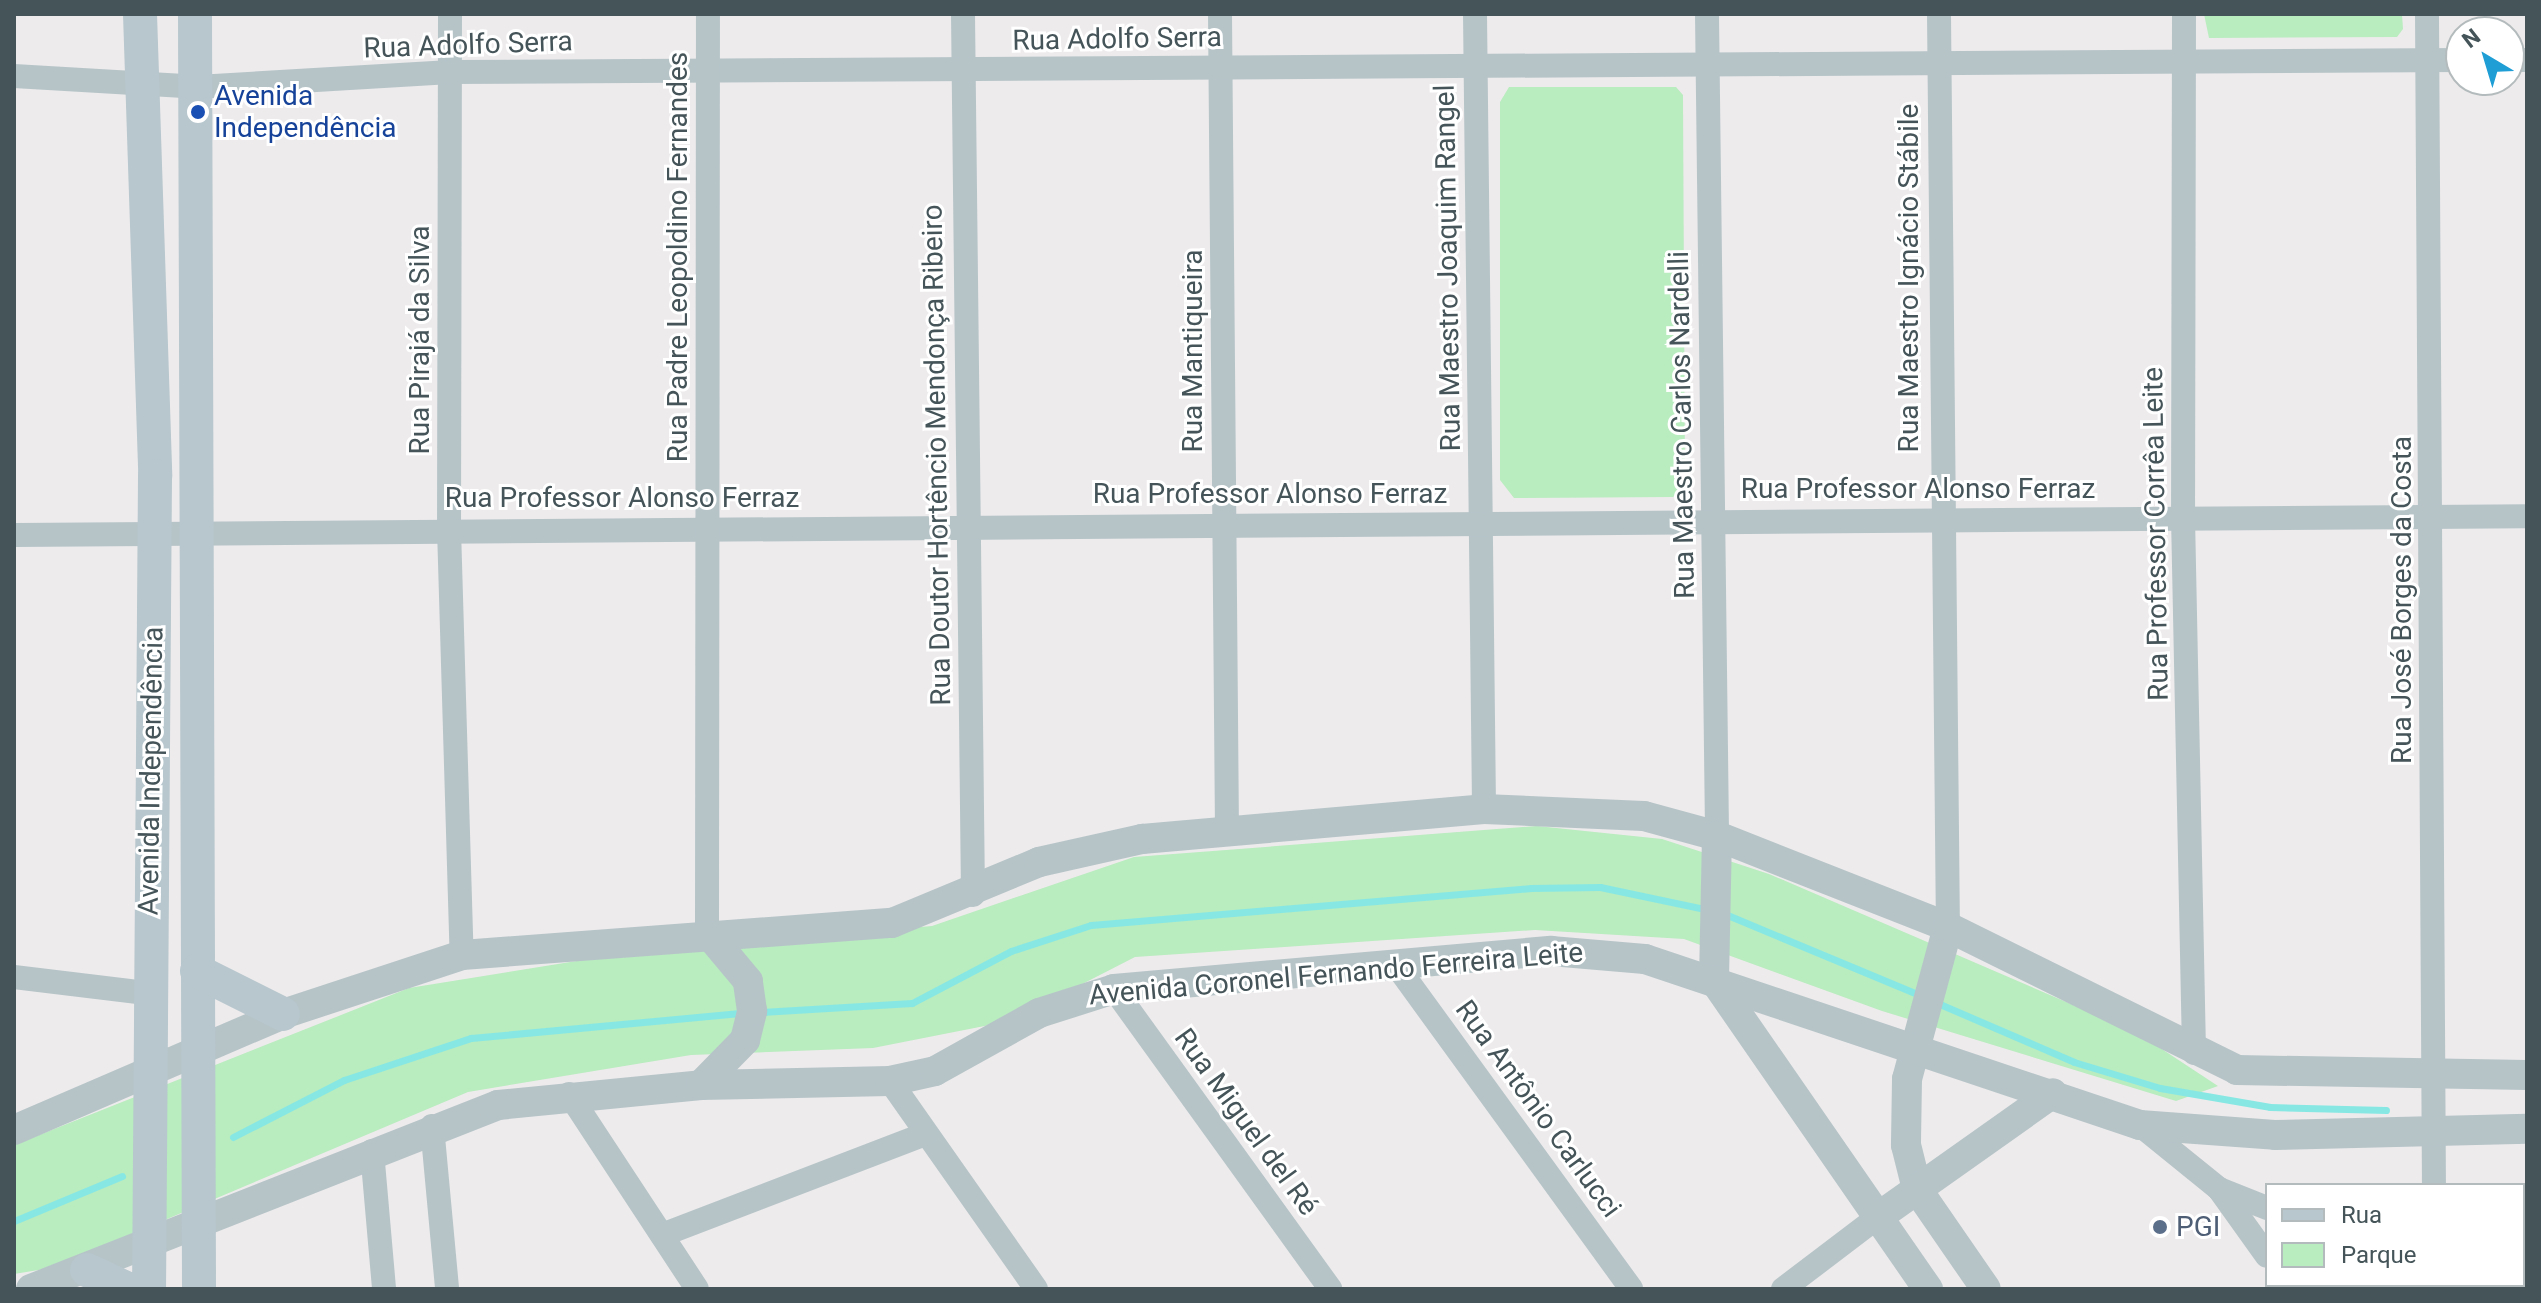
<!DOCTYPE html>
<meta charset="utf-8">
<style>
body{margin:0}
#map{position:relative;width:2541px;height:1303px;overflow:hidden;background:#eeebec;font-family:Roboto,sans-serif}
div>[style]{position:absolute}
.green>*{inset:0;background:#b9ecbf}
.stream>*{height:7px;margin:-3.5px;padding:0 3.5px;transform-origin:3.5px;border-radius:3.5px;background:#87e8e3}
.minor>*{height:24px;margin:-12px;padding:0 12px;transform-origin:12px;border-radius:12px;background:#b6c4c8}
.tertiary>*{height:30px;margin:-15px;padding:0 15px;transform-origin:15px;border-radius:15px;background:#b6c4c8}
.secondary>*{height:34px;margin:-17px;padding:0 17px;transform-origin:17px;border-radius:17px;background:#b7c7cd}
.dots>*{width:22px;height:22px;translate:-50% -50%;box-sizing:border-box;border:4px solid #fff;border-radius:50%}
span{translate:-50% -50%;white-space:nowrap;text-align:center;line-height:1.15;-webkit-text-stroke:6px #fff;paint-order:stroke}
.street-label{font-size:28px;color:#445458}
.transit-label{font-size:28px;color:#164399}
.left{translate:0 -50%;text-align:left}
.service-label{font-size:28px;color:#4e5e75}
.frame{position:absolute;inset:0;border:16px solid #445458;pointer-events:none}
.legend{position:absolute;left:2265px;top:1183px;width:260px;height:104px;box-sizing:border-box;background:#fff;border:2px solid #b4bbbc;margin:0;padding:10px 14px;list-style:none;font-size:24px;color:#445458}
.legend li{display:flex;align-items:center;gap:16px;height:40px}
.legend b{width:40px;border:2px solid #b4bbbc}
.north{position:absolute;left:2445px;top:16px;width:80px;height:80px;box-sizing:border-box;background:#fff;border:2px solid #b4bbbc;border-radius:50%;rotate:322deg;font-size:22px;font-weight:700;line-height:32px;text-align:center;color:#445458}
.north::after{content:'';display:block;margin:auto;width:28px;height:36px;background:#1e9ed5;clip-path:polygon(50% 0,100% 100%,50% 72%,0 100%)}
</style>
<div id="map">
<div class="green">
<i style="clip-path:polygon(2204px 14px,2402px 14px,2403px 29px,2397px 37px,2209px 38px)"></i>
<i style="clip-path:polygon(1509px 87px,1676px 87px,1683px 95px,1685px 487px,1673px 497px,1514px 498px,1500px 480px,1500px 102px)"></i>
<i style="clip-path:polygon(1537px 826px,1662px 839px,1769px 874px,2136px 1032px,2218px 1086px,2176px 1101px,1882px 1011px,1684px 939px,1535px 930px,1135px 957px,1010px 1021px,873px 1048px,691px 1055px,468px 1092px,51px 1268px,14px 1274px,14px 1145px,409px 988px,645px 950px,932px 926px,1134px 857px)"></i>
</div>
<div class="stream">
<i style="left:1725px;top:914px;width:216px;rotate:22.6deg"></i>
<i style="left:1935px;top:1002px;width:151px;rotate:23.3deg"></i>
<i style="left:2074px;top:1062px;width:90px;rotate:16.8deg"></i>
<i style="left:2160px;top:1088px;width:112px;rotate:9.8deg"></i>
<i style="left:2270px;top:1107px;width:116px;rotate:1.5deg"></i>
<i style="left:760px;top:1012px;width:152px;rotate:-3.4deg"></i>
<i style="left:912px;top:1003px;width:112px;rotate:-27.7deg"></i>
<i style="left:1011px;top:951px;width:84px;rotate:-18deg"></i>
<i style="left:1091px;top:925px;width:442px;rotate:-4.8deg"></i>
<i style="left:1531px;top:888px;width:69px;rotate:-0.8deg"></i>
<i style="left:1600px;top:887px;width:111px;rotate:11.9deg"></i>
<i style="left:233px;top:1137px;width:125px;rotate:-27.2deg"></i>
<i style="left:344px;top:1080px;width:134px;rotate:-18.3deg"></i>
<i style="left:471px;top:1038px;width:273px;rotate:-5.3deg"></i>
<i style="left:14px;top:1221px;width:117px;rotate:-22.6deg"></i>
</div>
<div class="minor">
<i style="left:450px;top:14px;width:515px;rotate:90.11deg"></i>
<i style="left:449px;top:529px;width:426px;rotate:88.3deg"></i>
<i style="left:963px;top:14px;width:881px;rotate:89.35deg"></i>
<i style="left:1220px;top:14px;width:817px;rotate:89.51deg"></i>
<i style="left:1475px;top:14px;width:795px;rotate:89.35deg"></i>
<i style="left:1707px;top:14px;width:822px;rotate:89.3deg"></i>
<i style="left:1939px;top:14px;width:913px;rotate:89.44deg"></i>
<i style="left:2184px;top:14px;width:503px;rotate:90.11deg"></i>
<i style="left:2183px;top:517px;width:536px;rotate:88.82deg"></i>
<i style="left:2427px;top:14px;width:1171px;rotate:89.66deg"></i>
<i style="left:2509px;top:60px;width:18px"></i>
<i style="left:14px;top:76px;width:183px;rotate:3.4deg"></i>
<i style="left:197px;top:87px;width:254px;rotate:-3.4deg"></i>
<i style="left:451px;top:72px;width:2010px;rotate:-0.34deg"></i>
<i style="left:14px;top:535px;width:2513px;rotate:-0.43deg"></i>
<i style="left:707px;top:932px;width:918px;rotate:-89.94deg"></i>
<i style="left:1396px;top:965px;width:400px;rotate:54deg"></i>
<i style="left:14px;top:977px;width:133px;rotate:6.9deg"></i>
<i style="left:1114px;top:989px;width:370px;rotate:54.2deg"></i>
<i style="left:890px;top:1081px;width:254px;rotate:54.9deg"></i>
<i style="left:569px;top:1094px;width:233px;rotate:56.7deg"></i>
<i style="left:2140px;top:1125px;width:102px;rotate:39deg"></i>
<i style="left:2219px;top:1189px;width:82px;rotate:54.4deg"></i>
<i style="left:432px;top:1126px;width:164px;rotate:84.7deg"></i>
<i style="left:372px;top:1151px;width:139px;rotate:85deg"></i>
<i style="left:2219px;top:1189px;width:52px;rotate:21.6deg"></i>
<i style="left:662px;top:1235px;width:282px;rotate:-21deg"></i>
<i style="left:2523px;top:1260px;width:4px"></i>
<i style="left:2287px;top:1285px;width:5px;rotate:53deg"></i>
<i style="left:1783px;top:1289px;width:119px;rotate:-37.2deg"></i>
</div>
<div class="tertiary">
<i style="left:1717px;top:836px;width:144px;rotate:91.2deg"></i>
<i style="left:1714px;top:980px;width:376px;rotate:55.3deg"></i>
<i style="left:1948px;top:927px;width:157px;rotate:105.1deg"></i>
<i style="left:1907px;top:1079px;width:66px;rotate:90.9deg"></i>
<i style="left:1906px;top:1145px;width:45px;rotate:76deg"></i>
<i style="left:1917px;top:1189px;width:121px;rotate:55.4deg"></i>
<i style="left:701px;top:1085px;width:63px;rotate:-45.6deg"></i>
<i style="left:745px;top:1040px;width:30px;rotate:-76deg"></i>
<i style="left:752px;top:1011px;width:30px;rotate:-98deg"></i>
<i style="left:748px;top:981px;width:64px;rotate:-129.9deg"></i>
<i style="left:14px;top:1130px;width:293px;rotate:-23.3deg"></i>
<i style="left:283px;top:1014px;width:188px;rotate:-18.2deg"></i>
<i style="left:462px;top:955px;width:431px;rotate:-4.3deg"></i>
<i style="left:892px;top:923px;width:159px;rotate:-22.5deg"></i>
<i style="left:1039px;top:862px;width:106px;rotate:-12.6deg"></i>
<i style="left:1142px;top:839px;width:343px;rotate:-5deg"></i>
<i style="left:1484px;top:809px;width:160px;rotate:2.5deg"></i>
<i style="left:1644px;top:816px;width:76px;rotate:15.3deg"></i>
<i style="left:1717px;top:836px;width:248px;rotate:21.5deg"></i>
<i style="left:1948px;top:927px;width:322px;rotate:26.3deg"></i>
<i style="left:2237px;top:1070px;width:290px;rotate:1deg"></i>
<i style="left:1878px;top:1217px;width:214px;rotate:-35.3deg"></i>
<i style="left:31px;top:1289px;width:502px;rotate:-21.5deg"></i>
<i style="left:498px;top:1105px;width:204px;rotate:-5.6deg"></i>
<i style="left:701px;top:1085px;width:189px;rotate:-1.2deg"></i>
<i style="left:890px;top:1081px;width:46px;rotate:-12.5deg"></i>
<i style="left:935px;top:1071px;width:119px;rotate:-29.1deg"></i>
<i style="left:1039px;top:1013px;width:79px;rotate:-17.7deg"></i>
<i style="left:1114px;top:989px;width:439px;rotate:-5deg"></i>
<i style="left:1551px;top:951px;width:94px;rotate:4.9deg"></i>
<i style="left:1645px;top:959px;width:522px;rotate:18.54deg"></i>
<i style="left:2140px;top:1125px;width:135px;rotate:4.2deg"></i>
<i style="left:2275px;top:1135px;width:252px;rotate:-1.4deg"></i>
</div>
<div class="secondary">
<i style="left:140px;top:14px;width:462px;rotate:88.1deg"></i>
<i style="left:155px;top:476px;width:813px;rotate:90.42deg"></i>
<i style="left:195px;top:14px;width:1275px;rotate:89.82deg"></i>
<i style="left:197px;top:971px;width:96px;rotate:26.6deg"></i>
<i style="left:87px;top:1270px;width:45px;rotate:24.9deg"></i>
</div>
<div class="dots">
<i style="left:198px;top:112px;background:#1a4fb4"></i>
<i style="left:2160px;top:1227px;background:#5c6f8a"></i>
</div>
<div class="street-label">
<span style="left:1117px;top:39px;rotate:-1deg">Rua Adolfo Serra</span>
<span style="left:468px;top:45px;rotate:-2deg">Rua Adolfo Serra</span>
<span style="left:678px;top:257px;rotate:-90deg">Rua Padre Leopoldino Fernandes</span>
<span style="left:1448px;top:268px;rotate:-91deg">Rua Maestro Joaquim Rangel</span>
<span style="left:1909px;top:278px;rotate:-90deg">Rua Maestro Ignácio Stábile</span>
<span style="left:420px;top:340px;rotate:-90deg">Rua Pirajá da Silva</span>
<span style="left:1193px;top:351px;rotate:-90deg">Rua Mantiqueira</span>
<span style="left:1682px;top:425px;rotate:-91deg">Rua Maestro Carlos Nardelli</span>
<span style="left:937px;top:455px;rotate:-91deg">Rua Doutor Hortêncio Mendonça Ribeiro</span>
<span style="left:1918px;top:489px">Rua Professor Alonso Ferraz</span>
<span style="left:1270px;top:494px">Rua Professor Alonso Ferraz</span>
<span style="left:622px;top:498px">Rua Professor Alonso Ferraz</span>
<span style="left:2156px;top:534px;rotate:-91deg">Rua Professor Corrêa Leite</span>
<span style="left:2402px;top:600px;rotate:-90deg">Rua José Borges da Costa</span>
<span style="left:151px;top:771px;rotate:-89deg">Avenida Independência</span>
<span style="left:1336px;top:974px;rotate:-5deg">Avenida Coronel Fernando Ferreira Leite</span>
<span style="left:1538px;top:1109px;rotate:54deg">Rua Antônio Carlucci</span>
<span style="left:1246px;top:1122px;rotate:54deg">Rua Miguel del Ré</span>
</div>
<div class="transit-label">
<span class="left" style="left:214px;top:112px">Avenida<br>Independência</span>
</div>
<div class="service-label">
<span class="left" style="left:2176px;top:1227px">PGI</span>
</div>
<div class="frame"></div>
<ul class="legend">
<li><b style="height:10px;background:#b7c7cd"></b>Rua</li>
<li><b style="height:22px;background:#b9ecbf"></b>Parque</li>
</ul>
<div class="north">N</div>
</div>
